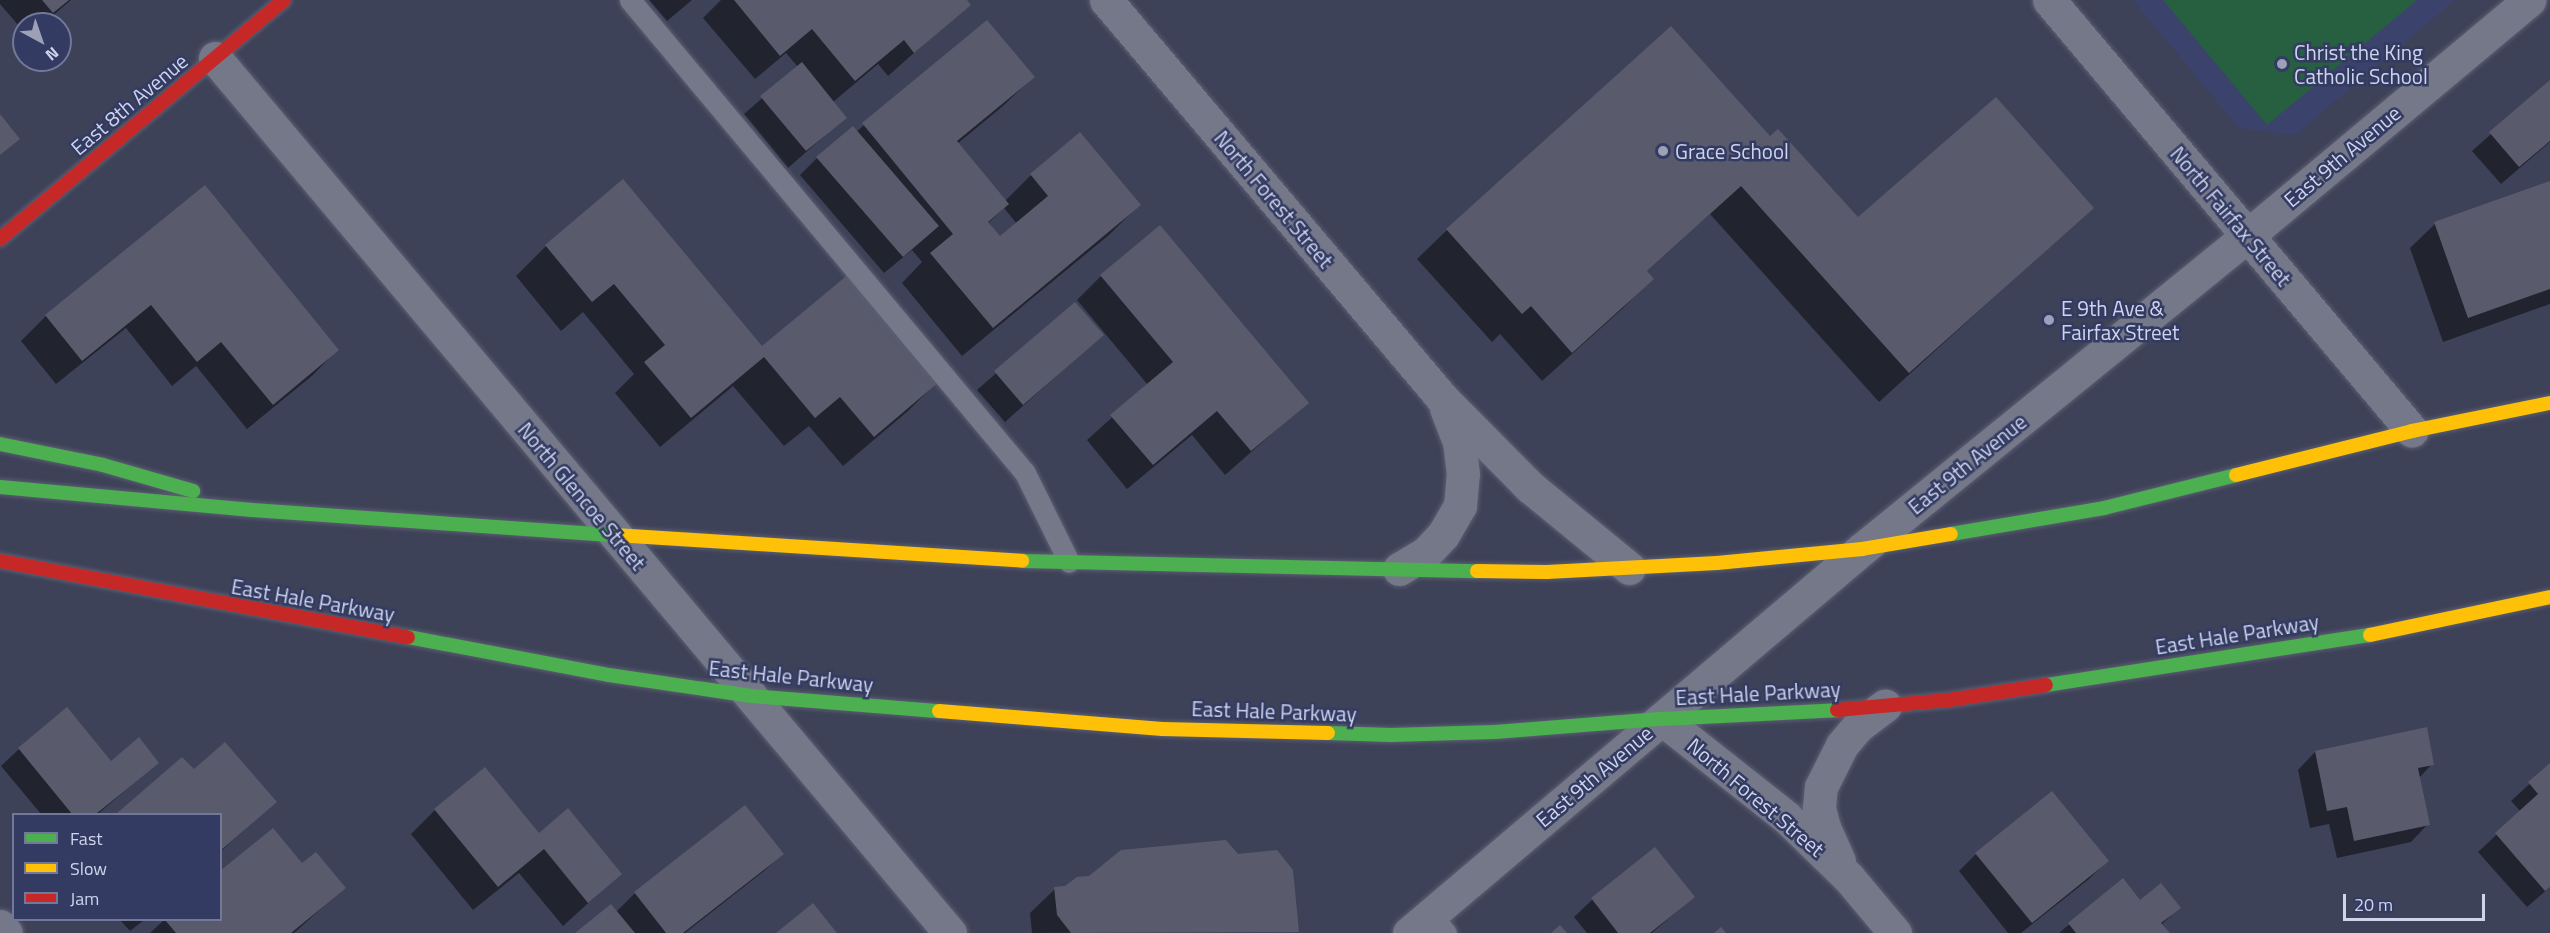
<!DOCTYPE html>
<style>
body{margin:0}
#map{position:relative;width:2550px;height:933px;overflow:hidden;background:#3e4258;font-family:"Titillium Web",sans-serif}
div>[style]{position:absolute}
.built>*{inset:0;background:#3b436d}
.green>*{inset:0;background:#275f41}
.shadow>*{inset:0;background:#0007}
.building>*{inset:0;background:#5a5a6d}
.roads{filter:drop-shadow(0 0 2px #5b5e71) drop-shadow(0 0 2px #5b5e71)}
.lane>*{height:21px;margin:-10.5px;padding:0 10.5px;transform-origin:10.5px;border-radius:10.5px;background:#757888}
.street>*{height:33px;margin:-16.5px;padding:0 16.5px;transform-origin:16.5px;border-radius:16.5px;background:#757888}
.fast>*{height:14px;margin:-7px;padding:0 7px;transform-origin:7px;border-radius:7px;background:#4caf50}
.slow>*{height:14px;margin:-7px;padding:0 7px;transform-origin:7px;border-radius:7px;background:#ffc107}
.jam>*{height:14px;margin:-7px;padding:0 7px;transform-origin:7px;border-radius:7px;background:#c62828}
.dots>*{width:16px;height:16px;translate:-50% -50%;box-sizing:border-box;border:3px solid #333b62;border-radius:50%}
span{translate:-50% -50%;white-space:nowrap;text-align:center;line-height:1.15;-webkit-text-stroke:5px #333b62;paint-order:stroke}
.poi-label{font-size:21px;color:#ced4ec}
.left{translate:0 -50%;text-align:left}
.street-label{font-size:21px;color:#ced4ec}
.legend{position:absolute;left:12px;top:813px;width:210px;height:108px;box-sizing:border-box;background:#333b62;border:2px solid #717899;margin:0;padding:8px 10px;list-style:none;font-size:18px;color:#ced4ec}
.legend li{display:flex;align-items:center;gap:12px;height:30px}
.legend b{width:30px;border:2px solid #717899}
.north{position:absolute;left:12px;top:12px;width:60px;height:60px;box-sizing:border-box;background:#333b62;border:2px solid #717899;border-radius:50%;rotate:140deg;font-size:16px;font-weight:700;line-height:24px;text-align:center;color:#ced4ec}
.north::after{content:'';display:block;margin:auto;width:21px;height:27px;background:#9ca1b8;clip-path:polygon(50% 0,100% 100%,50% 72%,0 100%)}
.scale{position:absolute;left:2343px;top:894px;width:142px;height:27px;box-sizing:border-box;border:3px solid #ced4ec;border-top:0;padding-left:8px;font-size:18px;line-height:21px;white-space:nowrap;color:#ced4ec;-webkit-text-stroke:4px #333b62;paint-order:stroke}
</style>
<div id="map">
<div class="built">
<i style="clip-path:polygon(2133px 0,2455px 0,2295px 135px,2239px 128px)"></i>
</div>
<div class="green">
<i style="clip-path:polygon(2163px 0,2417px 0,2267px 125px)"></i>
</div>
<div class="shadow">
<i style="clip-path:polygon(0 0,71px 0,43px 24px,24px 24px,24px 32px,0 4px)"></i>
<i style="clip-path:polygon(649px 0,692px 0,667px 21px)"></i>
<i style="clip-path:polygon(721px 0,965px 0,969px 4px,888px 76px,878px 64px,833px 102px,845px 118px,788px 168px,744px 114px,798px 67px,786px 53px,755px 79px,703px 18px)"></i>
<i style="clip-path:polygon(evenodd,987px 22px,1033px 77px,1003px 106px,957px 144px,1005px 201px,1031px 175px,1139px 205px,1109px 235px,962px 356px,902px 283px,922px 262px,912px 250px,884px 273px,800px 175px,817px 158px,856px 132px,987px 22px,1004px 208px,1017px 224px,999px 238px,988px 223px,1004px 208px)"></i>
<i style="clip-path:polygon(2550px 82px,2550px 142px,2501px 184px,2472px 151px)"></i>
<i style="clip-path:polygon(1770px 138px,1857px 219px,2092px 208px,1879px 402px,1710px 214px,1646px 272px,1652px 279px,1622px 309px,1542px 381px,1500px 334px,1492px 342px,1417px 259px,1447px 230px)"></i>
<i style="clip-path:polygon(623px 182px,762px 348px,938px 381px,908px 411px,843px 466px,809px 426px,784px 446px,733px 386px,660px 447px,615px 393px,634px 374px,583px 312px,561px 331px,516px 276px,546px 246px)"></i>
<i style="clip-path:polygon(2550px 183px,2550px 304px,2443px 342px,2410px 248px,2435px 224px)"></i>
<i style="clip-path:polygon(205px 187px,337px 350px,313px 375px,247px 429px,196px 366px,172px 386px,126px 328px,56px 384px,21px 341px,46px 316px)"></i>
<i style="clip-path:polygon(1101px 276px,1307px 403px,1225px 475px,1192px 435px,1127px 489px,1087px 440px,1148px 385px,1077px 300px)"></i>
<i style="clip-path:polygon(1075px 304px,1102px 335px,1005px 422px,977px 390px)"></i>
<i style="clip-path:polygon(19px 749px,111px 763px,157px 763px,98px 814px,41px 814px,1px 766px)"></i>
<i style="clip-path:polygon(2315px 752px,2432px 764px,2419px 778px,2428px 824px,2411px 842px,2337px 858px,2329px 824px,2310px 828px,2298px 770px)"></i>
<i style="clip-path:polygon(182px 759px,193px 771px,275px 802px,220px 852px,220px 814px,118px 814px)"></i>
<i style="clip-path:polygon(2550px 765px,2550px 887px,2527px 907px,2478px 852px,2521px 812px,2511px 801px)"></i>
<i style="clip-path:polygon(745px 807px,782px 854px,764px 871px,685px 933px,578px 933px,616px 912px,635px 893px)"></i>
<i style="clip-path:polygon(435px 810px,620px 874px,563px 926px,519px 873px,473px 910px,411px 834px)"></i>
<i style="clip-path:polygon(1655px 850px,1693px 897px,1652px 933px,1587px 933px,1574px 917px,1592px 900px)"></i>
<i style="clip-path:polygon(1976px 854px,2107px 861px,2089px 879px,2021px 933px,2008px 933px,1959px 871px)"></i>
<i style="clip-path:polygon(302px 865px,344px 888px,294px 933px,150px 933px,164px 920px,220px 920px)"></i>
<i style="clip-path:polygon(2122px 880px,2140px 902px,2179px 908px,2161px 925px,2168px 933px,2059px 933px)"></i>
<i style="clip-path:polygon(1055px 889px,1297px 931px,1032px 933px,1030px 913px)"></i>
<i style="clip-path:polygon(120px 920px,144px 920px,130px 931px)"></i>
</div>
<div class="building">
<i style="clip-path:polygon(42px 0,69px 0,53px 13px)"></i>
<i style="clip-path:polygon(734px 0,967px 0,971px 5px,914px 53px,904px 40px,855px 81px,812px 29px,780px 56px)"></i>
<i style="clip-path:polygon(987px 20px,1035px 77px,957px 141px,1009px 204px,988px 222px,1000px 236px,1048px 196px,1030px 174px,1080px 132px,1141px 205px,993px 328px,930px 253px,953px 234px,862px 123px)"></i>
<i style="clip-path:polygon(1671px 26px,1770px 136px,1778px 129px,1858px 217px,1996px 97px,2094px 208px,1909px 373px,1741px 186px,1647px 271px,1654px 279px,1572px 353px,1531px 306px,1522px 314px,1446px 229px)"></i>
<i style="clip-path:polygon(802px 62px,847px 118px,806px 151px,760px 96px)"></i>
<i style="clip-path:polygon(2550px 80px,2550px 141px,2519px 167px,2489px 132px)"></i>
<i style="clip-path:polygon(0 114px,20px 139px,0 155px)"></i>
<i style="clip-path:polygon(853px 126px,939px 226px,903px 257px,816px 157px)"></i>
<i style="clip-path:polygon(623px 179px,762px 346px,850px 273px,940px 381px,874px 437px,840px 397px,815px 418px,764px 357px,691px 418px,644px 362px,665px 345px,614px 284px,592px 302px,545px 245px)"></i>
<i style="clip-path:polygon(2550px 181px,2550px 289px,2468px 318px,2434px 222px)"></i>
<i style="clip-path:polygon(205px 185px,339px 350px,273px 405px,221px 342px,197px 362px,151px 305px,82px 361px,45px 315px)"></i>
<i style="clip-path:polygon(1160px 225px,1309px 403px,1251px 451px,1217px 411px,1153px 465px,1110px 415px,1173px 362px,1100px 275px)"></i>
<i style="clip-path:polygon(1075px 302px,1104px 335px,1023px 405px,994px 371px)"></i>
<i style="clip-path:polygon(67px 707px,111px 761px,139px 737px,159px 763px,96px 814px,72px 814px,18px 748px)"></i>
<i style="clip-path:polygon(2427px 727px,2434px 765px,2418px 768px,2430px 825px,2354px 841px,2347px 807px,2327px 811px,2315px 751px)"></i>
<i style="clip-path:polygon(225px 742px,277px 802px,220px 851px,220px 814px,116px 814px,182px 757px,194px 769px)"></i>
<i style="clip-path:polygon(2550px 763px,2550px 887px,2545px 891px,2495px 833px,2538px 794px,2528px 782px)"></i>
<i style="clip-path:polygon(485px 767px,539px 833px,568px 808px,622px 874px,588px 903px,544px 849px,498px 887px,434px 809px)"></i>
<i style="clip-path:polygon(2052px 791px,2109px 861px,2032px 923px,1975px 853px)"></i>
<i style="clip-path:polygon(745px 805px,784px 854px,683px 933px,666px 933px,634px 892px)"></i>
<i style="clip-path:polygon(273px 828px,302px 863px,316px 852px,346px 888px,291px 933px,176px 933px,165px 920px,220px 920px,220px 871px)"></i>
<i style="clip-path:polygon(1226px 840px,1238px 854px,1277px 850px,1293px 870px,1299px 932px,1071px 933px,1057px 915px,1054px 887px,1065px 886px,1077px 877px,1089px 876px,1121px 850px)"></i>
<i style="clip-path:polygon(1655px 847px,1695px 897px,1650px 933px,1618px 933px,1591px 898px)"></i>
<i style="clip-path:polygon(2123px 878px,2140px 900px,2161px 883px,2181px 908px,2161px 923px,2170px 933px,2076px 933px,2068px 923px)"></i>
<i style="clip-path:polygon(813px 903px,837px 933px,776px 933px)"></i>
<i style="clip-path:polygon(611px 904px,635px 933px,575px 933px)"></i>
<i style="clip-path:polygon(1560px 925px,1567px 933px,1551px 933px)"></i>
<i style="clip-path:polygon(1721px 927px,1726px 933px,1714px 933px)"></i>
</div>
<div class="roads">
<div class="lane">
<i style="left:630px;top:0;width:616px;rotate:50.13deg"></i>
<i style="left:1025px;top:473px;width:99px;rotate:63.7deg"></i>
<i style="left:1431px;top:915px;width:23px;rotate:50deg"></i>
</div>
<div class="street">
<i style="left:1106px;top:0;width:521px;rotate:49.83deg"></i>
<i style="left:1442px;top:398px;width:125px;rotate:45.3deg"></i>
<i style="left:1530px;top:487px;width:128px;rotate:39.3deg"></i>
<i style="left:2049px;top:0;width:563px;rotate:49.89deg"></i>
<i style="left:215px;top:58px;width:1143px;rotate:49.97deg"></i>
<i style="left:1399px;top:569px;width:31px;rotate:-31deg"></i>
<i style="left:1426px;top:553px;width:25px;rotate:-47deg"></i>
<i style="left:1443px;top:535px;width:34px;rotate:-60deg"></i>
<i style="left:1460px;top:506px;width:32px;rotate:-85deg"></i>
<i style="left:1463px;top:474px;width:32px;rotate:-97deg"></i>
<i style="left:1459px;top:442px;width:36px;rotate:-111deg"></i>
<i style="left:1662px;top:719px;width:157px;rotate:38.3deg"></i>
<i style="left:1785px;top:816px;width:89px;rotate:44.1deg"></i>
<i style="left:1849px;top:878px;width:72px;rotate:50.1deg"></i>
<i style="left:1839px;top:861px;width:37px;rotate:-114deg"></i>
<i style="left:1824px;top:827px;width:20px;rotate:-105deg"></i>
<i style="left:1819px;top:808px;width:21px;rotate:-85deg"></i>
<i style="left:1821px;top:787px;width:47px;rotate:-63.4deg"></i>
<i style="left:1842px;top:745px;width:25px;rotate:-50deg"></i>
<i style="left:1858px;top:726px;width:34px;rotate:-37deg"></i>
<i style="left:0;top:926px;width:9px;rotate:49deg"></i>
<i style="left:1409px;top:933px;width:594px;rotate:-40.29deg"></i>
<i style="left:1862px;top:549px;width:496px;rotate:-39.1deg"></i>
<i style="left:2247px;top:236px;width:368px;rotate:-39.9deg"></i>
</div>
<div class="fast">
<i style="left:0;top:444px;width:105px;rotate:11.5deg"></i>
<i style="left:103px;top:465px;width:94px;rotate:16.1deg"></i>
<i style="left:0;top:487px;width:253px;rotate:5.2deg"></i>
<i style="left:252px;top:510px;width:363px;rotate:4deg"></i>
<i style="left:1951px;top:534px;width:155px;rotate:-9.6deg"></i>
<i style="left:2104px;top:508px;width:136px;rotate:-14deg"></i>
<i style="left:1022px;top:561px;width:455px;rotate:1.3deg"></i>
<i style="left:408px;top:637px;width:205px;rotate:10.7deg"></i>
<i style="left:609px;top:675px;width:144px;rotate:8.4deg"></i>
<i style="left:751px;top:696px;width:189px;rotate:4.6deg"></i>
<i style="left:2046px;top:685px;width:328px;rotate:-8.8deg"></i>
<i style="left:1328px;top:733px;width:63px;rotate:1.8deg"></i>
<i style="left:1391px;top:735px;width:104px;rotate:-1.7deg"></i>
<i style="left:1495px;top:732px;width:168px;rotate:-4.5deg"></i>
<i style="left:1662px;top:719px;width:175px;rotate:-2.9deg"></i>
</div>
<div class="slow">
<i style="left:2236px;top:475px;width:181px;rotate:-14deg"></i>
<i style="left:2412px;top:431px;width:141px;rotate:-11.5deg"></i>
<i style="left:614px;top:535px;width:409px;rotate:3.6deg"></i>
<i style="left:1477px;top:571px;width:70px;rotate:0.8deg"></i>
<i style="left:1547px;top:572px;width:170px;rotate:-3deg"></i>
<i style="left:1717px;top:563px;width:146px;rotate:-5.5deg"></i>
<i style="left:1862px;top:549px;width:90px;rotate:-9.6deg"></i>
<i style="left:2370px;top:635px;width:184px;rotate:-11.9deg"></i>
<i style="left:939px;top:711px;width:224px;rotate:4.6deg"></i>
<i style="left:1162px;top:729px;width:166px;rotate:1.4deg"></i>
</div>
<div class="jam">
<i style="left:0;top:239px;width:371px;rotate:-40.1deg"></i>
<i style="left:0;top:561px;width:415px;rotate:10.6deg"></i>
<i style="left:1837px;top:710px;width:112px;rotate:-5.1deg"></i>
<i style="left:1949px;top:700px;width:98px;rotate:-8.8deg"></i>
</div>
</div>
<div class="dots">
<i style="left:2282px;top:64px;background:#9ca1b8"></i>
<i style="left:1663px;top:151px;background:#9ca1b8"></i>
<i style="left:2049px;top:320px;background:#9ca1b8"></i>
</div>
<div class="poi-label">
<span class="left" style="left:2294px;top:64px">Christ the King<br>Catholic School</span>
<span class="left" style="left:1675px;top:151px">Grace School</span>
<span class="left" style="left:2061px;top:320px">E 9th Ave &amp;<br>Fairfax Street</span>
</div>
<div class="street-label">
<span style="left:129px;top:104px;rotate:-40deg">East 8th Avenue</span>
<span style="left:2342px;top:156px;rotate:-40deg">East 9th Avenue</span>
<span style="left:1274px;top:199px;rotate:50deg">North Forest Street</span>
<span style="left:2231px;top:216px;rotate:50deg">North Fairfax Street</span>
<span style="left:1967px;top:464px;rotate:-39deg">East 9th Avenue</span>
<span style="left:582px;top:496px;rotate:50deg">North Glencoe Street</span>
<span style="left:313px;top:600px;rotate:10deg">East Hale Parkway</span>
<span style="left:2237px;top:634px;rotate:-9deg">East Hale Parkway</span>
<span style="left:791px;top:676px;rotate:6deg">East Hale Parkway</span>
<span style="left:1758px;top:693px;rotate:-3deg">East Hale Parkway</span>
<span style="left:1274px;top:711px;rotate:2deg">East Hale Parkway</span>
<span style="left:1594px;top:776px;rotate:-40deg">East 9th Avenue</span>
<span style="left:1756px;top:797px;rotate:40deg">North Forest Street</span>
</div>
<ul class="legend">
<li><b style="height:8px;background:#4caf50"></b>Fast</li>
<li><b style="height:8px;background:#ffc107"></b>Slow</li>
<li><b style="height:8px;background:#c62828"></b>Jam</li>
</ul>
<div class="north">N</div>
<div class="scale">20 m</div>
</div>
